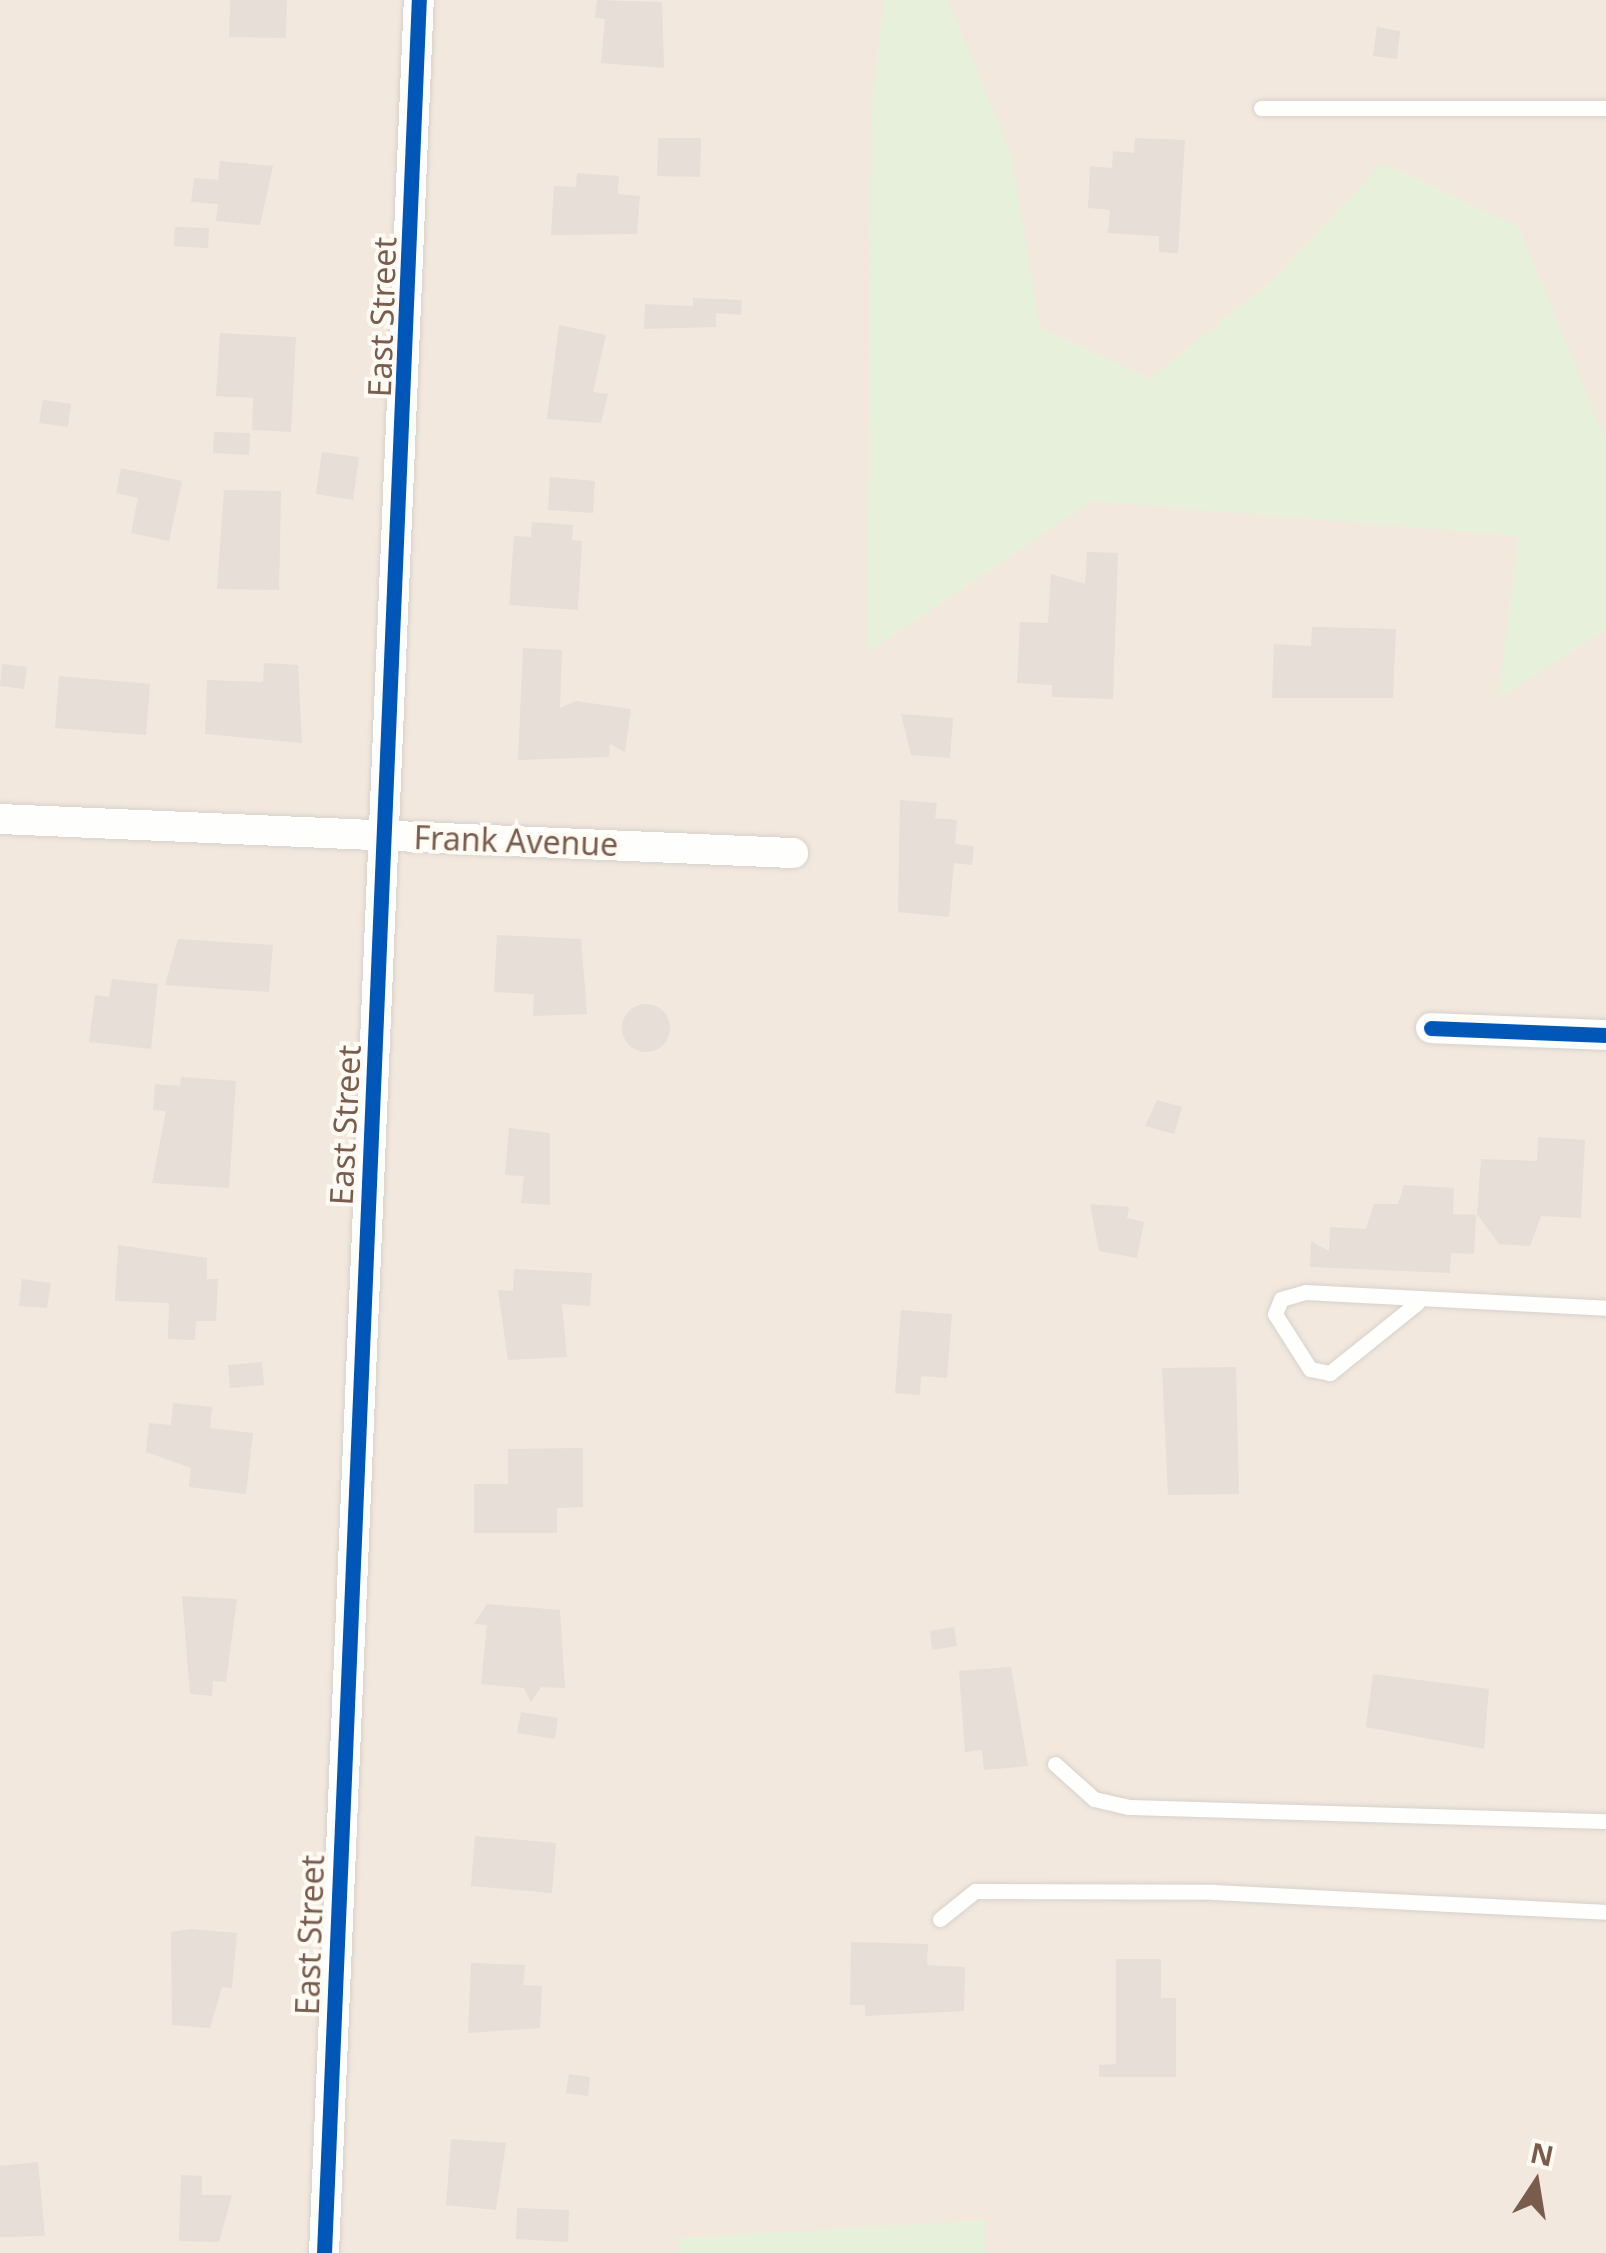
<!DOCTYPE html>
<style>
body{margin:0}
#map{position:relative;width:1606px;height:2253px;overflow:hidden;background:#f9f5f0;font-family:"Noto Sans",sans-serif}
div>[style]{position:absolute}
.residential>*{inset:0;background:#f2e8de}
.green>*{inset:0;background:#e7f0db}
.building>*{inset:0;background:#e6ded7}
.round{border-radius:50%}
.roads{filter:drop-shadow(0 0 2px #d7d1cb) drop-shadow(0 0 2px #d7d1cb)}
.service>*{height:15px;margin:-7.5px;padding:0 7.5px;transform-origin:7.5px;border-radius:7.5px;background:#fefefd}
.minor>*{height:30px;margin:-15px;padding:0 15px;transform-origin:15px;border-radius:15px;background:#fefefd}
.cycleway>*{height:15px;margin:-7.5px;padding:0 7.5px;transform-origin:7.5px;border-radius:7.5px;background:#0057b8}
span{translate:-50% -50%;white-space:nowrap;text-align:center;line-height:1.15;-webkit-text-stroke:8px #fffaf3;paint-order:stroke}
.street-label{font-size:32px;color:#7a5c4d}
.north{position:absolute;left:1486px;top:2133px;width:100px;height:100px;-webkit-text-stroke:8px #fffaf3;paint-order:stroke;rotate:12deg;font-size:28px;font-weight:700;line-height:40px;text-align:center;color:#7a5c4d}
.north::after{content:'';display:block;margin:auto;width:35px;height:45px;background:#7a5c4d;clip-path:polygon(50% 0,100% 100%,50% 72%,0 100%)}
</style>
<div id="map">
<div class="residential">
<i style="clip-path:polygon(0 0,1606px 0,1606px 2253px,0 2253px)"></i>
</div>
<div class="green">
<i style="clip-path:polygon(884px 0,948px 0,1011px 154px,1040px 328px,1150px 378px,1275px 278px,1382px 163px,1519px 227px,1606px 441px,1606px 629px,1498px 699px,1518px 536px,1092px 501px,867px 653px,871px 110px)"></i>
<i style="clip-path:polygon(985px 2220px,985px 2253px,678px 2253px,679px 2238px)"></i>
</div>
<div class="building">
<i style="clip-path:polygon(230px 0,287px 0,286px 38px,229px 37px)"></i>
<i style="clip-path:polygon(597px 0,662px 2px,664px 68px,601px 63px,605px 19px,595px 18px)"></i>
<i style="clip-path:polygon(1377px 27px,1400px 31px,1397px 59px,1373px 56px)"></i>
<i style="clip-path:polygon(658px 138px,701px 138px,700px 177px,657px 176px)"></i>
<i style="clip-path:polygon(1135px 138px,1185px 140px,1178px 253px,1159px 252px,1159px 236px,1108px 233px,1110px 210px,1088px 208px,1090px 166px,1112px 168px,1113px 151px,1134px 153px)"></i>
<i style="clip-path:polygon(220px 161px,273px 166px,260px 225px,216px 221px,218px 204px,191px 202px,194px 178px,218px 180px)"></i>
<i style="clip-path:polygon(577px 173px,619px 176px,618px 194px,640px 196px,637px 234px,551px 235px,554px 186px,576px 187px)"></i>
<i style="clip-path:polygon(175px 227px,209px 228px,208px 248px,174px 246px)"></i>
<i style="clip-path:polygon(693px 298px,742px 300px,741px 315px,716px 313px,716px 327px,644px 329px,645px 304px,693px 306px)"></i>
<i style="clip-path:polygon(559px 325px,606px 335px,593px 392px,608px 394px,601px 423px,547px 419px)"></i>
<i style="clip-path:polygon(220px 333px,296px 337px,291px 432px,252px 430px,253px 398px,216px 396px)"></i>
<i style="clip-path:polygon(43px 400px,71px 404px,68px 427px,39px 423px)"></i>
<i style="clip-path:polygon(214px 432px,250px 433px,249px 455px,213px 453px)"></i>
<i style="clip-path:polygon(322px 452px,359px 457px,353px 500px,316px 494px)"></i>
<i style="clip-path:polygon(121px 468px,182px 481px,169px 541px,131px 533px,138px 498px,116px 493px)"></i>
<i style="clip-path:polygon(550px 477px,595px 481px,593px 513px,548px 510px)"></i>
<i style="clip-path:polygon(224px 490px,281px 491px,279px 590px,217px 589px)"></i>
<i style="clip-path:polygon(532px 522px,573px 525px,572px 540px,582px 541px,578px 610px,509px 605px,514px 536px,531px 537px)"></i>
<i style="clip-path:polygon(1087px 552px,1118px 553px,1113px 699px,1052px 697px,1052px 685px,1017px 683px,1020px 622px,1048px 623px,1051px 574px,1085px 584px)"></i>
<i style="clip-path:polygon(1312px 627px,1396px 629px,1393px 698px,1272px 698px,1274px 644px,1311px 646px)"></i>
<i style="clip-path:polygon(523px 648px,562px 650px,560px 708px,576px 701px,631px 709px,625px 752px,610px 744px,609px 757px,518px 760px)"></i>
<i style="clip-path:polygon(264px 663px,298px 665px,302px 743px,205px 734px,207px 680px,263px 682px)"></i>
<i style="clip-path:polygon(2px 664px,27px 667px,24px 689px,0 686px)"></i>
<i style="clip-path:polygon(59px 676px,150px 684px,146px 735px,55px 728px)"></i>
<i style="clip-path:polygon(901px 714px,953px 718px,950px 758px,911px 755px)"></i>
<i style="clip-path:polygon(900px 800px,937px 803px,935px 818px,957px 820px,955px 844px,974px 846px,972px 865px,954px 863px,949px 917px,898px 912px)"></i>
<i style="clip-path:polygon(497px 935px,581px 939px,587px 1014px,533px 1016px,534px 994px,494px 992px)"></i>
<i style="clip-path:polygon(178px 939px,273px 945px,269px 992px,165px 985px)"></i>
<i style="clip-path:polygon(112px 979px,158px 984px,151px 1049px,89px 1042px,95px 995px,109px 997px)"></i>
<i class="round" style="left:622px;top:1004px;width:48px;height:48px"></i>
<i style="clip-path:polygon(181px 1077px,236px 1081px,229px 1188px,152px 1183px,166px 1111px,153px 1110px,155px 1084px,180px 1086px)"></i>
<i style="clip-path:polygon(1157px 1100px,1182px 1107px,1174px 1134px,1145px 1126px)"></i>
<i style="clip-path:polygon(509px 1128px,550px 1133px,550px 1205px,521px 1203px,524px 1176px,505px 1175px)"></i>
<i style="clip-path:polygon(1538px 1137px,1585px 1140px,1581px 1218px,1541px 1216px,1530px 1246px,1499px 1244px,1477px 1214px,1481px 1159px,1537px 1161px)"></i>
<i style="clip-path:polygon(1404px 1185px,1454px 1188px,1453px 1214px,1476px 1215px,1474px 1254px,1451px 1253px,1450px 1273px,1310px 1267px,1311px 1241px,1329px 1251px,1330px 1227px,1366px 1229px,1374px 1204px,1398px 1204px)"></i>
<i style="clip-path:polygon(1090px 1204px,1129px 1207px,1127px 1218px,1144px 1222px,1137px 1258px,1099px 1251px)"></i>
<i style="clip-path:polygon(118px 1245px,207px 1258px,207px 1279px,218px 1279px,216px 1321px,196px 1321px,195px 1340px,168px 1339px,169px 1303px,115px 1301px)"></i>
<i style="clip-path:polygon(514px 1269px,592px 1273px,590px 1306px,562px 1304px,567px 1357px,508px 1360px,498px 1290px,513px 1291px)"></i>
<i style="clip-path:polygon(22px 1279px,51px 1283px,47px 1308px,19px 1306px)"></i>
<i style="clip-path:polygon(901px 1310px,952px 1314px,947px 1378px,921px 1376px,920px 1395px,895px 1393px)"></i>
<i style="clip-path:polygon(262px 1362px,264px 1385px,230px 1388px,228px 1365px)"></i>
<i style="clip-path:polygon(1236px 1367px,1239px 1494px,1168px 1495px,1162px 1368px)"></i>
<i style="clip-path:polygon(173px 1403px,212px 1407px,210px 1428px,253px 1433px,246px 1494px,189px 1487px,191px 1468px,146px 1452px,149px 1423px,171px 1425px)"></i>
<i style="clip-path:polygon(583px 1448px,583px 1507px,557px 1508px,557px 1533px,474px 1533px,474px 1484px,508px 1484px,508px 1449px)"></i>
<i style="clip-path:polygon(182px 1596px,237px 1599px,226px 1682px,213px 1681px,212px 1696px,190px 1694px)"></i>
<i style="clip-path:polygon(487px 1604px,560px 1610px,565px 1688px,541px 1687px,531px 1702px,524px 1688px,481px 1684px,487px 1625px,474px 1624px)"></i>
<i style="clip-path:polygon(954px 1627px,957px 1646px,932px 1650px,930px 1631px)"></i>
<i style="clip-path:polygon(1011px 1667px,1028px 1766px,984px 1770px,982px 1750px,965px 1752px,959px 1671px)"></i>
<i style="clip-path:polygon(1373px 1674px,1489px 1689px,1484px 1749px,1366px 1727px)"></i>
<i style="clip-path:polygon(521px 1712px,558px 1718px,555px 1739px,517px 1733px)"></i>
<i style="clip-path:polygon(475px 1836px,556px 1843px,552px 1893px,471px 1886px)"></i>
<i style="clip-path:polygon(190px 1929px,237px 1933px,232px 1988px,222px 1987px,210px 2028px,172px 2025px,171px 1932px)"></i>
<i style="clip-path:polygon(851px 1942px,928px 1944px,927px 1965px,965px 1967px,964px 2011px,865px 2016px,865px 2005px,850px 2005px)"></i>
<i style="clip-path:polygon(1116px 1959px,1161px 1959px,1161px 1998px,1176px 1998px,1176px 2077px,1099px 2077px,1099px 2065px,1116px 2064px)"></i>
<i style="clip-path:polygon(471px 1963px,525px 1965px,523px 1985px,542px 1986px,540px 2028px,468px 2033px)"></i>
<i style="clip-path:polygon(569px 2074px,590px 2077px,588px 2096px,566px 2093px)"></i>
<i style="clip-path:polygon(451px 2139px,506px 2143px,496px 2210px,446px 2205px)"></i>
<i style="clip-path:polygon(38px 2162px,45px 2236px,0 2237px,0 2166px)"></i>
<i style="clip-path:polygon(181px 2175px,202px 2176px,202px 2195px,232px 2195px,219px 2242px,179px 2241px)"></i>
<i style="clip-path:polygon(517px 2208px,569px 2210px,568px 2242px,516px 2239px)"></i>
</div>
<div class="roads">
<div class="service">
<i style="left:1261px;top:108px;width:345px"></i>
<i style="left:1417px;top:1303px;width:112px;rotate:141.2deg"></i>
<i style="left:1330px;top:1373px;width:20px;rotate:-169deg"></i>
<i style="left:1310px;top:1369px;width:65px;rotate:-122.5deg"></i>
<i style="left:1275px;top:1314px;width:16px;rotate:-68deg"></i>
<i style="left:1281px;top:1299px;width:25px;rotate:-16deg"></i>
<i style="left:1305px;top:1292px;width:301px;rotate:3deg"></i>
<i style="left:1055px;top:1764px;width:52px;rotate:41.9deg"></i>
<i style="left:1094px;top:1799px;width:36px;rotate:13deg"></i>
<i style="left:1129px;top:1807px;width:477px;rotate:1.7deg"></i>
<i style="left:940px;top:1919px;width:45px;rotate:-38.7deg"></i>
<i style="left:975px;top:1891px;width:239px;rotate:0.2deg"></i>
<i style="left:1214px;top:1892px;width:393px;rotate:2.9deg"></i>
</div>
<div class="minor">
<i style="left:0;top:819px;width:794px;rotate:2.46deg"></i>
<i style="left:1431px;top:1028px;width:175px;rotate:2.3deg"></i>
<i style="left:324px;top:2253px;width:2255px;rotate:-87.59deg"></i>
</div>
</div>
<div class="cycleway">
<i style="left:1431px;top:1028px;width:175px;rotate:2.3deg"></i>
<i style="left:324px;top:2253px;width:2255px;rotate:-87.59deg"></i>
</div>
<div class="street-label">
<span style="left:382px;top:317px;rotate:-88deg">East Street</span>
<span style="left:516px;top:841px;rotate:2deg">Frank Avenue</span>
<span style="left:345px;top:1125px;rotate:-87deg">East Street</span>
<span style="left:310px;top:1935px;rotate:-88deg">East Street</span>
</div>
<div class="north">N</div>
</div>
